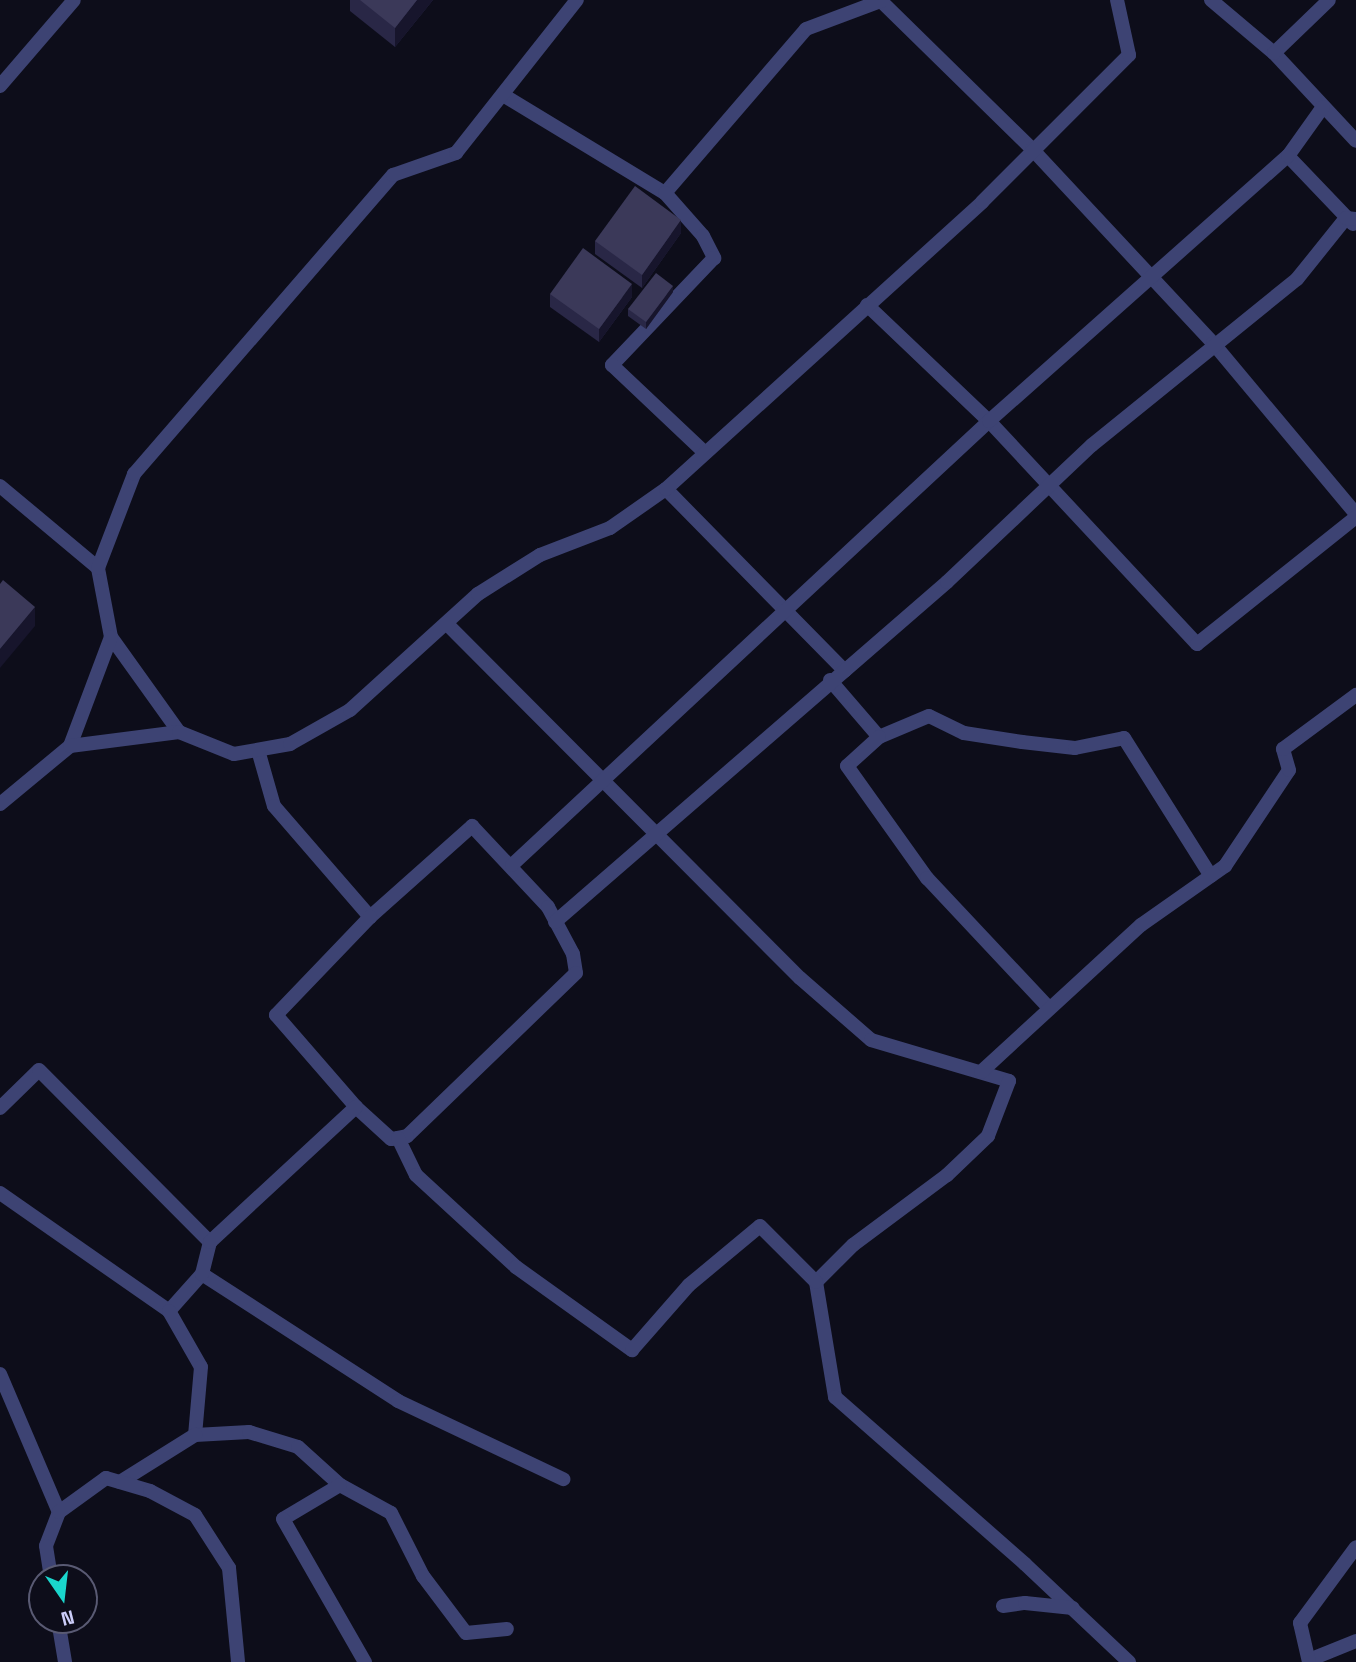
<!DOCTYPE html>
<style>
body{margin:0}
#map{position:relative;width:1356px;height:1662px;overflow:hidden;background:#0d0d1a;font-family:"Space Grotesk",sans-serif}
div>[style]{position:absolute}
.minor>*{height:14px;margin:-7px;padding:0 7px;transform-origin:7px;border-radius:7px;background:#3d4373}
.tertiary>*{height:14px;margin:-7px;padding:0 7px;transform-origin:7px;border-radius:7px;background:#3d4373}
.wall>*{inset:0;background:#292746}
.shaded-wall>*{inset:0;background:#17152c}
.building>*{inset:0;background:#3b3959}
span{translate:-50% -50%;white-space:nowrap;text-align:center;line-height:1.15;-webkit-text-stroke:5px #0d0d1a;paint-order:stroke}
.north{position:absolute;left:28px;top:1564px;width:70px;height:70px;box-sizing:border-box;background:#0d0d1a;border:2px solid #595a73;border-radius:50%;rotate:166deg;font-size:19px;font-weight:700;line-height:28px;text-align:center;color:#cccdf9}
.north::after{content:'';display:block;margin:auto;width:24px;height:32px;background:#1ad6cd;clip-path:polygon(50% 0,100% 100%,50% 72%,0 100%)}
</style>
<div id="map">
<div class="minor">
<i style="left:1211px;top:0;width:82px;rotate:40.1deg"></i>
<i style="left:1274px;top:53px;width:120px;rotate:47deg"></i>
<i style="left:882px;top:2px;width:210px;rotate:44.4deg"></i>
<i style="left:1032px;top:149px;width:265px;rotate:47deg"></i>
<i style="left:1213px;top:343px;width:223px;rotate:50.1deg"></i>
<i style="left:1274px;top:53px;width:76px;rotate:-43.9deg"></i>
<i style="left:503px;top:95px;width:189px;rotate:31.2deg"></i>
<i style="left:665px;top:193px;width:216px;rotate:-49.3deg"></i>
<i style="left:806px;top:29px;width:82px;rotate:-20.6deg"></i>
<i style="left:1288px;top:156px;width:94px;rotate:46.3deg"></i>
<i style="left:665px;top:193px;width:57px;rotate:48.5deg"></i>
<i style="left:703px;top:236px;width:25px;rotate:63deg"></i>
<i style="left:714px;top:258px;width:148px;rotate:133.6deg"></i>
<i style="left:612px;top:365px;width:128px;rotate:43.4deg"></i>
<i style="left:867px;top:305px;width:168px;rotate:43.6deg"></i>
<i style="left:989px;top:421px;width:305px;rotate:47deg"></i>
<i style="left:1197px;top:644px;width:203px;rotate:-38.6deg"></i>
<i style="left:0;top:486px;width:128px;rotate:39.9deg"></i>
<i style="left:666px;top:489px;width:255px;rotate:45.5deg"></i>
<i style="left:447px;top:624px;width:500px;rotate:45.1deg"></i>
<i style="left:800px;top:978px;width:94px;rotate:41.1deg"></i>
<i style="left:871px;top:1040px;width:144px;rotate:16.5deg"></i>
<i style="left:1009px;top:1081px;width:59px;rotate:110.9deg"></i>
<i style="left:988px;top:1136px;width:57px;rotate:136.4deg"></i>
<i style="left:947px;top:1175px;width:117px;rotate:143.3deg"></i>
<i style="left:853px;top:1245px;width:52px;rotate:135deg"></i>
<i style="left:816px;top:1282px;width:117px;rotate:80.6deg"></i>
<i style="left:835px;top:1397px;width:253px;rotate:41.3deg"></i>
<i style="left:1025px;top:1564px;width:143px;rotate:43.3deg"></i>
<i style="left:830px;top:680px;width:75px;rotate:49.3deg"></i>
<i style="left:879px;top:737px;width:54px;rotate:-22.8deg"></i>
<i style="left:929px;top:716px;width:39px;rotate:26deg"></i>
<i style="left:964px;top:733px;width:59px;rotate:8.8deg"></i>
<i style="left:1022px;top:742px;width:53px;rotate:6.5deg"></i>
<i style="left:1075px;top:748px;width:50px;rotate:-11.5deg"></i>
<i style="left:1124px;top:738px;width:163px;rotate:57.8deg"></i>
<i style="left:179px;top:732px;width:117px;rotate:-125.6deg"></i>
<i style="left:111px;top:637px;width:70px;rotate:-100.7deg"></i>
<i style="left:98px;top:568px;width:101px;rotate:-69deg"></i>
<i style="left:134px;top:474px;width:396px;rotate:-49.1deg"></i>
<i style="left:393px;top:175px;width:67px;rotate:-19.2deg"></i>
<i style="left:456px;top:153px;width:195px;rotate:-51.7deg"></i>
<i style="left:879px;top:737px;width:43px;rotate:137.8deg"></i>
<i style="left:847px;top:766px;width:138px;rotate:54.5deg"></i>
<i style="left:927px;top:878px;width:178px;rotate:46.8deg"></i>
<i style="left:70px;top:746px;width:116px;rotate:-69.4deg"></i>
<i style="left:258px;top:750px;width:58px;rotate:74.1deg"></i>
<i style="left:274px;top:806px;width:147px;rotate:49.1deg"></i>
<i style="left:370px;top:917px;width:137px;rotate:-41.7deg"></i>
<i style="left:472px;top:826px;width:111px;rotate:46.8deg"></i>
<i style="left:548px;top:907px;width:53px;rotate:62deg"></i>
<i style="left:573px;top:954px;width:19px;rotate:81deg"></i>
<i style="left:576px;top:973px;width:235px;rotate:136deg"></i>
<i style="left:407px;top:1136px;width:16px;rotate:169deg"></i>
<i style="left:391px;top:1139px;width:47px;rotate:-137.6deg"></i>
<i style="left:356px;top:1107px;width:122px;rotate:-131deg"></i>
<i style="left:276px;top:1015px;width:136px;rotate:-46.2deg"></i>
<i style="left:0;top:804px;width:91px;rotate:-39.6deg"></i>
<i style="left:70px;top:746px;width:110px;rotate:-7.3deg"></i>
<i style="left:179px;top:732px;width:59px;rotate:21.8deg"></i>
<i style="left:234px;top:754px;width:57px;rotate:-10.1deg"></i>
<i style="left:290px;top:744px;width:69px;rotate:-29.5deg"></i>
<i style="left:350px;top:710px;width:173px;rotate:-42.2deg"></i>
<i style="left:478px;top:594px;width:73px;rotate:-32.2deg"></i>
<i style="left:540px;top:555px;width:75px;rotate:-21.1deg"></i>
<i style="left:610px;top:528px;width:68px;rotate:-34.9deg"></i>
<i style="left:666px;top:489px;width:427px;rotate:-42.2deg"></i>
<i style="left:982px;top:202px;width:208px;rotate:-45deg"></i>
<i style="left:1129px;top:55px;width:56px;rotate:-102.3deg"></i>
<i style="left:512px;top:865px;width:652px;rotate:-42.95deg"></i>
<i style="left:989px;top:421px;width:400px;rotate:-41.6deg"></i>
<i style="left:1288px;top:156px;width:60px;rotate:-54.5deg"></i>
<i style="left:555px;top:922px;width:519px;rotate:-40.94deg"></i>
<i style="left:947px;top:582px;width:199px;rotate:-43.4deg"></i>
<i style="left:1092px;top:445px;width:264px;rotate:-39deg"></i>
<i style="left:1297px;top:279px;width:78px;rotate:-51.2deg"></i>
<i style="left:1346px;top:218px;width:10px;rotate:6deg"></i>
<i style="left:981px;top:1072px;width:217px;rotate:-42.6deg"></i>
<i style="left:1141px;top:925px;width:103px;rotate:-35.1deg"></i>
<i style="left:1225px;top:866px;width:115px;rotate:-56.3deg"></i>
<i style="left:1289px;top:770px;width:22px;rotate:-106deg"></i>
<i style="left:1283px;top:749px;width:91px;rotate:-36.5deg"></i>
<i style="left:0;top:1108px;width:54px;rotate:-44.3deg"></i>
<i style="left:39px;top:1070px;width:243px;rotate:45.2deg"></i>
<i style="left:398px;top:1138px;width:41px;rotate:64.1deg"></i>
<i style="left:416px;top:1175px;width:136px;rotate:42.6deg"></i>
<i style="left:516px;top:1267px;width:143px;rotate:35.6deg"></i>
<i style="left:632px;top:1350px;width:86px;rotate:-48.8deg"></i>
<i style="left:689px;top:1285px;width:92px;rotate:-39.7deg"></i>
<i style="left:760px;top:1226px;width:79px;rotate:45deg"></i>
<i style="left:0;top:1193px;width:206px;rotate:34.9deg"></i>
<i style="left:169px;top:1311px;width:50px;rotate:-48.3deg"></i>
<i style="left:202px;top:1274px;width:234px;rotate:32.9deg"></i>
<i style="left:398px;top:1401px;width:183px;rotate:25.3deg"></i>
<i style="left:202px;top:1274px;width:33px;rotate:-76deg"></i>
<i style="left:210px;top:1242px;width:199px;rotate:-42.8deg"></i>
<i style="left:169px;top:1311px;width:64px;rotate:60.3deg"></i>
<i style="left:201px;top:1367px;width:68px;rotate:95deg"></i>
<i style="left:195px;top:1435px;width:54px;rotate:-3.2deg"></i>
<i style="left:249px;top:1432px;width:51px;rotate:17deg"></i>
<i style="left:298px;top:1447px;width:57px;rotate:42.1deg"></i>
<i style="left:340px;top:1485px;width:58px;rotate:28.8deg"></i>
<i style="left:391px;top:1513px;width:71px;rotate:63.1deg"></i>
<i style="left:423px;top:1576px;width:71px;rotate:53deg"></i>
<i style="left:466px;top:1633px;width:41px;rotate:-5.6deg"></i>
<i style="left:0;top:1374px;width:150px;rotate:66.9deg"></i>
<i style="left:59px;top:1512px;width:36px;rotate:111deg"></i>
<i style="left:46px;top:1546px;width:32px;rotate:81deg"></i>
<i style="left:120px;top:1482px;width:89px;rotate:-32.1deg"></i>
<i style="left:340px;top:1485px;width:66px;rotate:149.2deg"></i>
<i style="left:283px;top:1519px;width:165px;rotate:60.2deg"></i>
<i style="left:59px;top:1512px;width:58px;rotate:-35.9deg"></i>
<i style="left:106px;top:1478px;width:46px;rotate:16.5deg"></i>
<i style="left:150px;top:1491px;width:51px;rotate:28.1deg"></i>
<i style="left:195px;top:1515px;width:63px;rotate:57.3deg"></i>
<i style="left:229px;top:1568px;width:94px;rotate:84.5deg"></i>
<i style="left:1003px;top:1606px;width:22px;rotate:-8deg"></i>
<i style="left:1025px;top:1603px;width:48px;rotate:5.9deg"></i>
<i style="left:58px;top:1620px;width:43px;rotate:80.5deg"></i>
<i style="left:1309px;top:1660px;width:51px;rotate:-22deg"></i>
<i style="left:1309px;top:1662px;width:40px;rotate:-103deg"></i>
<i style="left:1300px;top:1623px;width:94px;rotate:-53.6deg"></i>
</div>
<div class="tertiary">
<i style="left:0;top:86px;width:113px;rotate:-49.3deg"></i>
</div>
<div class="wall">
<i style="clip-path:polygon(350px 0,433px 0,395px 47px,350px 11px)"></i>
<i style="clip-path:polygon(681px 233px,642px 288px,595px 254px,595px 241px)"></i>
<i style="clip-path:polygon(673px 292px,646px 329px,628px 316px,628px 309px)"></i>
<i style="clip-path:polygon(550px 294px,632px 297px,599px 342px,550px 307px)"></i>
</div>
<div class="shaded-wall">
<i style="clip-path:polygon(417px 0,433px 0,395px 47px,395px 28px)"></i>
<i style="clip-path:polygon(681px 220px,681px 233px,642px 288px,642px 275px)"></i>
<i style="clip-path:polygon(632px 284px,632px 297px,599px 342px,599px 329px)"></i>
<i style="clip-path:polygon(673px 286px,673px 292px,646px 329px,646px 322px)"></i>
<i style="clip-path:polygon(35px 607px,35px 626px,0 668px,0 649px)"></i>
</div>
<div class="building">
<i style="clip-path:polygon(360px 0,417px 0,395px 28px)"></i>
<i style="clip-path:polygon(635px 186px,681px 220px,642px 275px,595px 241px)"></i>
<i style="clip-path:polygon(583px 248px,632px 284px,599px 329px,550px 294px)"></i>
<i style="clip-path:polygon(656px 273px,673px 286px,646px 322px,628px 309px)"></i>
<i style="clip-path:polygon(3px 580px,35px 607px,0 649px,0 584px)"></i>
</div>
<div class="north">N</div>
</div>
